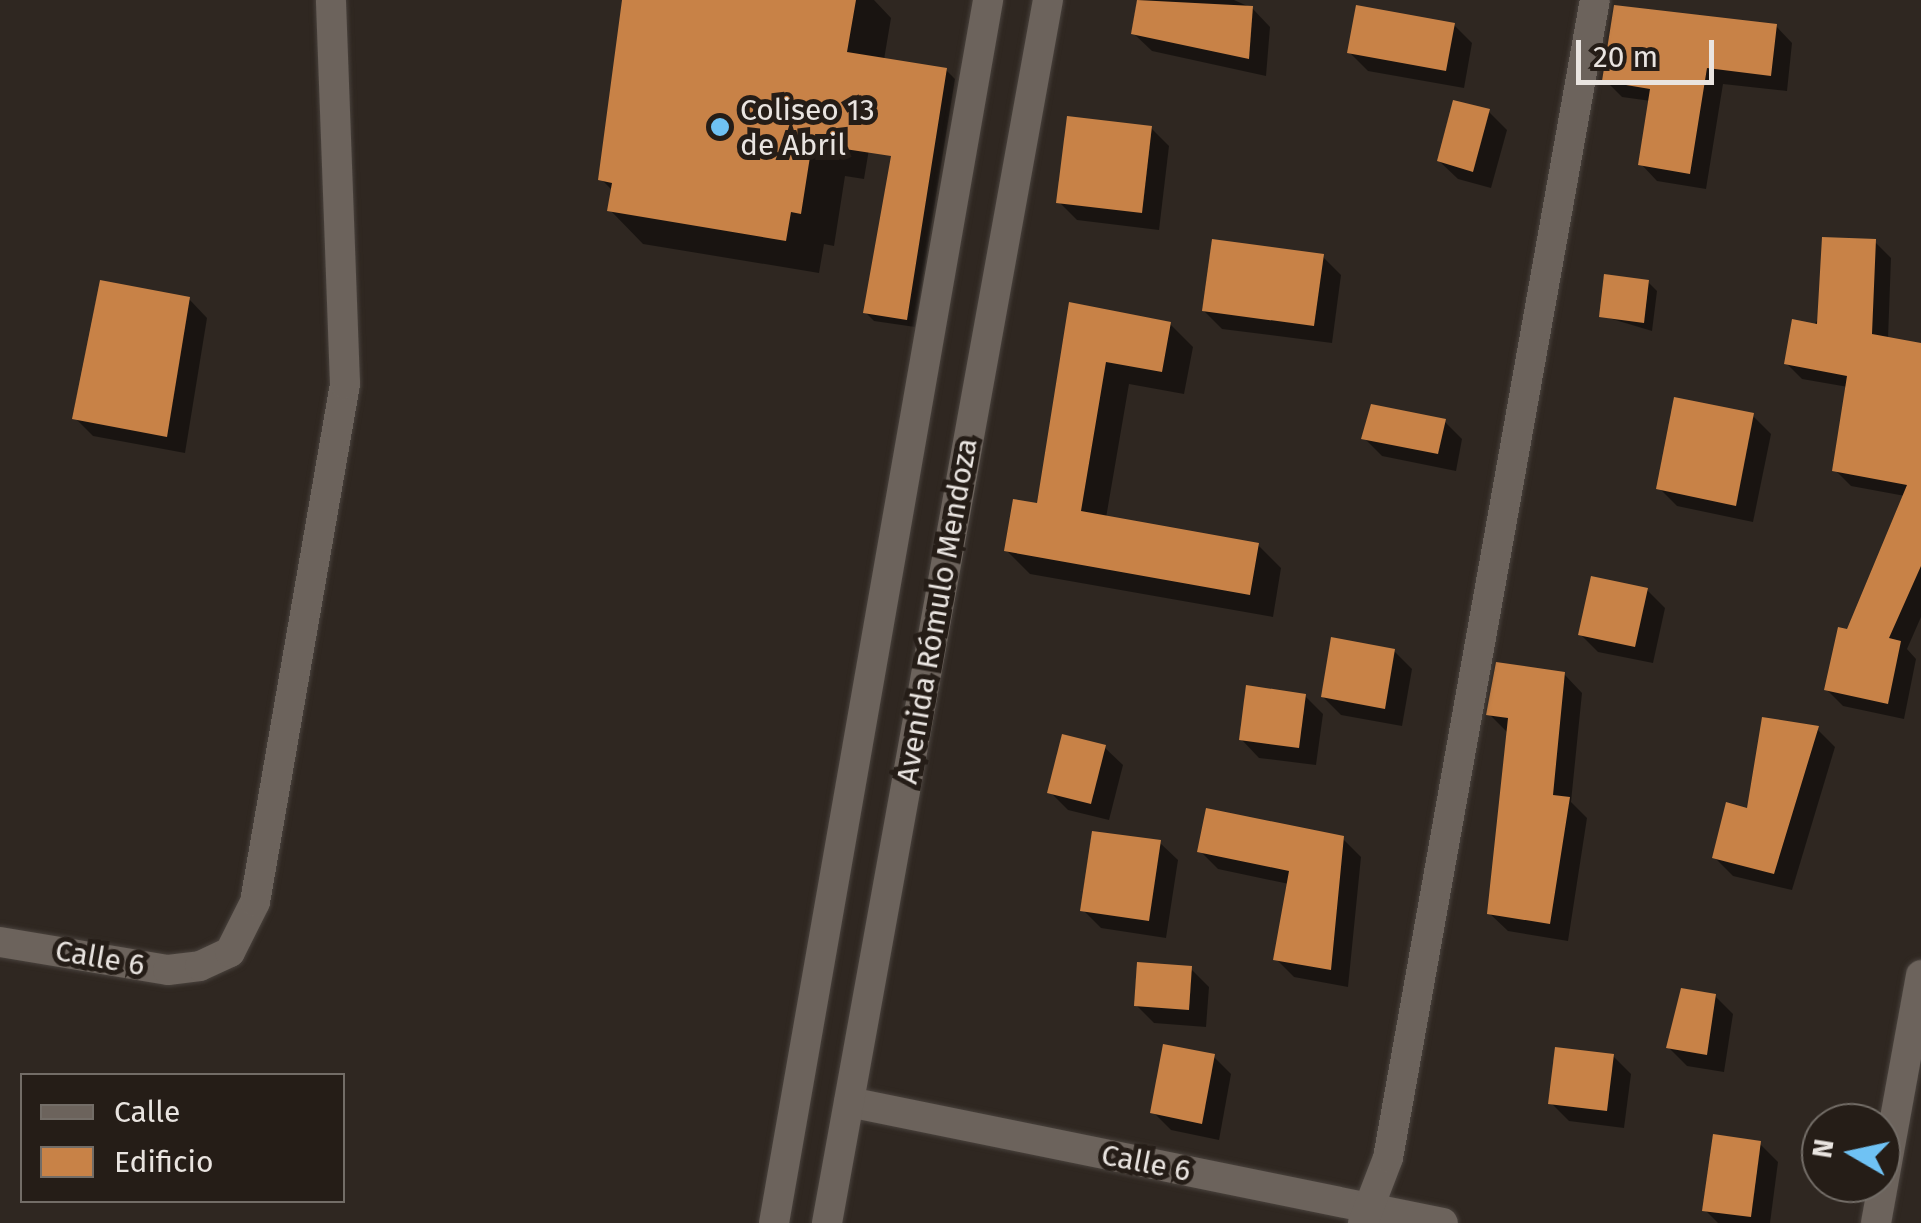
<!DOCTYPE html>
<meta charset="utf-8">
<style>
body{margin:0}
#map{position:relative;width:1921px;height:1223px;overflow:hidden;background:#2f2721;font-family:"Fira Sans",sans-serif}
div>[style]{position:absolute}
.shadow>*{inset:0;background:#0007}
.building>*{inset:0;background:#c88247}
.roads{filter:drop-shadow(0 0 2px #49423d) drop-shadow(0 0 2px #49423d)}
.minor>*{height:30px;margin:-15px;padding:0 15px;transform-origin:15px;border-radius:15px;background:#6c635c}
.dots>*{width:28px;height:28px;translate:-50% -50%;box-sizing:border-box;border:5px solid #251d17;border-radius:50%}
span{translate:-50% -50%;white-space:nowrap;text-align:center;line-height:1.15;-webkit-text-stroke:10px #251d17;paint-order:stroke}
.poi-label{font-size:30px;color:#e9e4e0}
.left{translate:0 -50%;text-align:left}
.street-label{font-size:30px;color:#e9e4e0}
.legend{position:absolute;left:20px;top:1073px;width:325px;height:130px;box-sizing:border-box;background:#251d17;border:2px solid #736d67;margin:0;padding:12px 18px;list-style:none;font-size:30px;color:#e9e4e0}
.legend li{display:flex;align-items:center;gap:20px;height:50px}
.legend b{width:50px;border:2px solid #736d67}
.north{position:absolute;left:1801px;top:1103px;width:100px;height:100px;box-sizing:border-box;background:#251d17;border:2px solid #736d67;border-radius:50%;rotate:279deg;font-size:28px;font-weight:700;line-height:40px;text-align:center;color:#e9e4e0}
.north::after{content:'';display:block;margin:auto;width:35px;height:45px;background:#6fc2f4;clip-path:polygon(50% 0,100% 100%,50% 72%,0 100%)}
.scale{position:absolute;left:1576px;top:40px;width:138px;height:45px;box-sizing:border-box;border:5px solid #e9e4e0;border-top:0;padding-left:12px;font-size:30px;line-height:35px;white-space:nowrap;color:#e9e4e0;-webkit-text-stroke:8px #251d17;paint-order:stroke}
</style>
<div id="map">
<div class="shadow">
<i style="clip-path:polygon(625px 0,874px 0,891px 18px,864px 179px,845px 176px,834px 246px,824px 244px,819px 273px,643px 244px,610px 210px,613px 191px,601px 179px)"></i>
<i style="clip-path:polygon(1140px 0,1234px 0,1252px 8px,1270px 27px,1266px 76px,1152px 51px,1133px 33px)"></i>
<i style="clip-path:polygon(1454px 25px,1472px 43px,1464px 88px,1368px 71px,1350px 53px)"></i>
<i style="clip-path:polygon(1776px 26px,1792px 43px,1787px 91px,1723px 84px,1706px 189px,1657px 181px,1641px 164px,1651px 101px,1622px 97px,1605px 80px)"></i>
<i style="clip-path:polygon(946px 70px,955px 79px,915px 327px,874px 321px,865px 312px)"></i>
<i style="clip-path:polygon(1489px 112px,1507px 130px,1491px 188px,1458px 179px,1439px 161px)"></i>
<i style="clip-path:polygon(1151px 128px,1169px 146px,1159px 230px,1077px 220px,1059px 202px)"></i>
<i style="clip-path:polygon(1875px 242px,1891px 258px,1888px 339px,1921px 346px,1921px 617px,1907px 649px,1916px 659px,1904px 719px,1843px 706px,1827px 690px,1905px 496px,1851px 486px,1835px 470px,1848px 387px,1802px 379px,1786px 363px)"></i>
<i style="clip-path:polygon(1323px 257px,1341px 275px,1332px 343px,1222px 329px,1204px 311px)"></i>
<i style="clip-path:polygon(1648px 282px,1657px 291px,1652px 331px,1602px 316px)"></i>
<i style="clip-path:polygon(189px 299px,207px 318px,185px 453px,93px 436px,75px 418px)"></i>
<i style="clip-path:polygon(1071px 305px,1170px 324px,1193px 347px,1184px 394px,1129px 384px,1106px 518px,1258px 545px,1281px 568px,1273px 617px,1030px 574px,1006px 550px,1039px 506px)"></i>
<i style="clip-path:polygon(1753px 416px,1771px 434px,1753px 522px,1677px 506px,1659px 488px)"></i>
<i style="clip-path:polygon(1444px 421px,1462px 439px,1456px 471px,1382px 456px,1364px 438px)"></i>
<i style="clip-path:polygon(1647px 590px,1665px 608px,1653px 663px,1598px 652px,1580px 634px)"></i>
<i style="clip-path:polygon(1394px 651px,1412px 669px,1402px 726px,1341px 715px,1323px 697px)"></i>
<i style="clip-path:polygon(1564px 674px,1582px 693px,1571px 802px,1587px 818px,1568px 941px,1508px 931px,1489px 913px,1507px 732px,1489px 714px)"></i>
<i style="clip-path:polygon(1305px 696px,1323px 714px,1316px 765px,1259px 758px,1241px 739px)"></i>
<i style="clip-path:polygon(1817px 729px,1835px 747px,1792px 890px,1733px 876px,1715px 858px)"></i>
<i style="clip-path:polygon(1104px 747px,1123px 765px,1109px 820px,1068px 810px,1050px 792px)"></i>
<i style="clip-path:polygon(1343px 839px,1361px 857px,1348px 987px,1294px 977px,1276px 959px,1289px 884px,1218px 869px,1200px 851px)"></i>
<i style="clip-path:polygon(1159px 842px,1178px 860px,1166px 938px,1101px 928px,1083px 910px)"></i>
<i style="clip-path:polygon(1191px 969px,1209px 987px,1206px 1027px,1154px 1023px,1136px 1005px)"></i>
<i style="clip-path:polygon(1715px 996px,1733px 1014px,1724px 1072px,1687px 1066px,1669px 1048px)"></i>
<i style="clip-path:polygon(1213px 1056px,1231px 1074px,1219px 1140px,1171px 1130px,1153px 1112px)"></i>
<i style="clip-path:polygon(1613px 1056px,1631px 1074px,1624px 1128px,1569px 1121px,1551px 1103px)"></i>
<i style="clip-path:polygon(1760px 1144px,1778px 1162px,1770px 1223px,1718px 1223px,1705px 1210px)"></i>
</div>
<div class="building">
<i style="clip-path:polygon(622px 0,856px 0,847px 52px,947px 68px,907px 320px,863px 313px,891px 156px,812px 144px,801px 214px,791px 212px,786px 241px,607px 211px,612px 183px,598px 180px)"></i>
<i style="clip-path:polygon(1137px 0,1253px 6px,1249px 59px,1131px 34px)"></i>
<i style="clip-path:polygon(1356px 5px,1455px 23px,1446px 71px,1347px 53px)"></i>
<i style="clip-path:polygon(1614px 5px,1777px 24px,1771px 76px,1707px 68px,1690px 174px,1638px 165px,1650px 89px,1602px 81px)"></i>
<i style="clip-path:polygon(1453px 100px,1490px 109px,1473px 172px,1437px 161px)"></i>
<i style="clip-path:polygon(1067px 116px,1152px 126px,1142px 213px,1056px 203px)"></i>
<i style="clip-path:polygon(1822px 237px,1876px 239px,1872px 334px,1921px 343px,1921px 566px,1889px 638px,1901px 641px,1888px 704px,1824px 690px,1838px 627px,1847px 629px,1907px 485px,1832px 471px,1847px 376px,1784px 364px,1792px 319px,1817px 324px)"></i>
<i style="clip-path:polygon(1212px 239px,1324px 254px,1314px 326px,1202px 311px)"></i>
<i style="clip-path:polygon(1604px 274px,1649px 280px,1644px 323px,1599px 317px)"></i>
<i style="clip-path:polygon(100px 280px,190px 297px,167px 437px,72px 419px)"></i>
<i style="clip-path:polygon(1069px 302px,1171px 322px,1162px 372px,1106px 362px,1081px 511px,1259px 543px,1250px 595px,1004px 551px,1013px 499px,1037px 503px)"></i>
<i style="clip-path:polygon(1674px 397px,1754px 413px,1736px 506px,1656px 489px)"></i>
<i style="clip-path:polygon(1371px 404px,1446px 419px,1438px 454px,1361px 439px)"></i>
<i style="clip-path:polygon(1591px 576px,1648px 588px,1635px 647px,1578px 635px)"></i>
<i style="clip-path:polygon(1331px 637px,1395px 649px,1385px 709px,1321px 697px)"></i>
<i style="clip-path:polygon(1496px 662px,1565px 672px,1553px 795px,1570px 797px,1550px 924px,1487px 914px,1508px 718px,1486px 715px)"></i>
<i style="clip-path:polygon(1246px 685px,1306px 694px,1299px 748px,1239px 740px)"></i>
<i style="clip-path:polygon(1762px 717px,1819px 726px,1774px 874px,1712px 858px,1726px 802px,1747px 808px)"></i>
<i style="clip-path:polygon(1062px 734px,1106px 745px,1091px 804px,1047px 793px)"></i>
<i style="clip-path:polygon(1206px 808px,1344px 836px,1331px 970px,1273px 960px,1289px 871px,1197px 852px)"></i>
<i style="clip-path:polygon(1092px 831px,1161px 840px,1149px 921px,1080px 911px)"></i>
<i style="clip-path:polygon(1137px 962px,1192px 966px,1189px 1010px,1134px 1006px)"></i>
<i style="clip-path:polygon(1681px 988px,1716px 994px,1707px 1055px,1666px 1048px)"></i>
<i style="clip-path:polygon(1163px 1044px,1215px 1054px,1202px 1124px,1150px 1113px)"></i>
<i style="clip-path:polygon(1555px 1047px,1614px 1054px,1607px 1111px,1548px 1104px)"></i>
<i style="clip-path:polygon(1713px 1134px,1761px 1141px,1751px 1217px,1702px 1211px)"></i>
</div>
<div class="roads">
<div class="minor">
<i style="left:0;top:942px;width:170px;rotate:9.5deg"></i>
<i style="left:168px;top:970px;width:32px;rotate:-7deg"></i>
<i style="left:200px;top:966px;width:33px;rotate:-25deg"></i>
<i style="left:230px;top:952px;width:56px;rotate:-63.4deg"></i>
<i style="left:255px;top:902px;width:526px;rotate:-80.14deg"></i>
<i style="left:345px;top:384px;width:384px;rotate:-92.1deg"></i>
<i style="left:849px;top:1102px;width:606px;rotate:11.51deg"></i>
<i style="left:774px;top:1223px;width:1242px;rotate:-80.07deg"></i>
<i style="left:827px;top:1223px;width:1243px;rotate:-79.76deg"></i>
<i style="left:1363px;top:1223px;width:70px;rotate:-69deg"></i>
<i style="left:1388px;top:1158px;width:1176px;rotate:-79.87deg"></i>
<i style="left:1876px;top:1223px;width:252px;rotate:-79.7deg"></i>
</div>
</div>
<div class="dots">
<i style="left:720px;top:127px;background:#6fc2f4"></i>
</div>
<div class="poi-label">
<span class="left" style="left:740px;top:127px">Coliseo 13<br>de Abril</span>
</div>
<div class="street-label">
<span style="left:937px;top:611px;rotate:-80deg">Avenida Rómulo Mendoza</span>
<span style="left:100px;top:958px;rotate:10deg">Calle 6</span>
<span style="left:1146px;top:1163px;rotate:11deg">Calle 6</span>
</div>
<ul class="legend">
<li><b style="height:12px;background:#6c635c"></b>Calle</li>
<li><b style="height:28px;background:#c88247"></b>Edificio</li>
</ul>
<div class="north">N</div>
<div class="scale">20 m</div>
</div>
